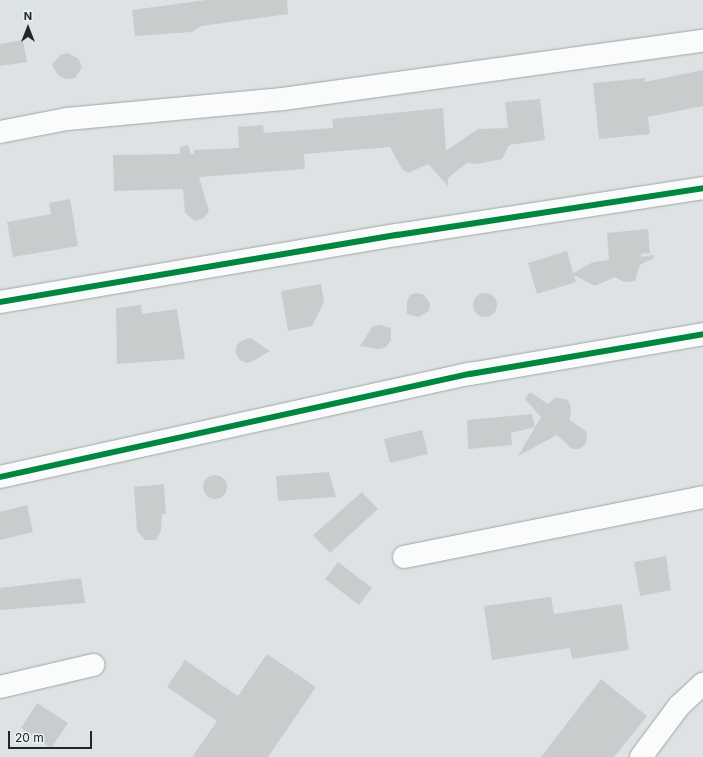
<!DOCTYPE html>
<style>
body{margin:0}
#map{position:relative;width:703px;height:757px;overflow:hidden;background:#dde3e4;font-family:Inter,sans-serif}
div>[style]{position:absolute}
.building>*{inset:0;background:#c8cccd}
.round{border-radius:50%}
.roads{filter:drop-shadow(0 0 1px #a1a5a6) drop-shadow(0 0 1px #a1a5a6)}
.street>*{height:22px;margin:-11px;padding:0 11px;transform-origin:11px;border-radius:11px;background:#fafbfb}
.cycleway>*{height:6px;margin:-3px;padding:0 3px;transform-origin:3px;border-radius:3px;background:#00873e}
span{translate:-50% -50%;white-space:nowrap;text-align:center;line-height:1.15;-webkit-text-stroke:4px #e8f1f4;paint-order:stroke}
.north{position:absolute;left:8px;top:8px;width:40px;height:40px;-webkit-text-stroke:3px #e8f1f4;paint-order:stroke;rotate:0deg;font-size:11px;font-weight:700;line-height:16px;text-align:center;color:#232728}
.north::after{content:'';display:block;margin:auto;width:14px;height:18px;background:#232728;clip-path:polygon(50% 0,100% 100%,50% 72%,0 100%)}
.scale{position:absolute;left:8px;top:731px;width:84px;height:18px;box-sizing:border-box;border:2px solid #232728;border-top:0;padding-left:5px;font-size:12px;line-height:14px;white-space:nowrap;color:#232728;-webkit-text-stroke:3px #e8f1f4;paint-order:stroke}
</style>
<div id="map">
<div class="building">
<i style="clip-path:polygon(206px 0,287px 0,288px 14px,201px 26px,192px 32px,135px 36px,132px 10px)"></i>
<i style="clip-path:polygon(23px 40px,27px 62px,0 66px,0 44px)"></i>
<i style="clip-path:polygon(68px 53px,79px 59px,82px 67px,75px 78px,66px 79px,58px 75px,52px 65px,60px 55px)"></i>
<i style="clip-path:polygon(703px 70px,703px 106px,648px 117px,650px 134px,599px 139px,593px 83px,645px 78px,645px 82px)"></i>
<i style="clip-path:polygon(540px 99px,545px 140px,509px 145px,502px 159px,476px 164px,467px 163px,448px 178px,448px 186px,428px 164px,408px 173px,402px 169px,390px 147px,304px 154px,305px 169px,199px 177px,209px 211px,204px 218px,195px 221px,185px 213px,183px 189px,114px 191px,113px 155px,180px 154px,180px 147px,188px 145px,191px 154px,194px 154px,194px 150px,239px 148px,238px 127px,263px 125px,264px 133px,333px 128px,332px 119px,443px 108px,446px 151px,478px 129px,508px 128px,505px 102px)"></i>
<i style="clip-path:polygon(70px 199px,78px 246px,13px 257px,7px 222px,51px 214px,49px 203px)"></i>
<i style="clip-path:polygon(648px 229px,650px 253px,641px 254px,641px 257px,653px 255px,654px 258px,640px 265px,635px 281px,624px 282px,615px 277px,595px 286px,574px 275px,576px 282px,537px 294px,528px 263px,567px 251px,573px 273px,593px 262px,609px 260px,607px 233px)"></i>
<i style="clip-path:polygon(321px 284px,324px 302px,312px 326px,288px 331px,281px 291px)"></i>
<i class="round" style="left:473px;top:293px;width:24px;height:24px"></i>
<i style="clip-path:polygon(415px 293px,423px 294px,430px 303px,429px 311px,418px 317px,407px 314px,407px 301px,410px 295px)"></i>
<i style="clip-path:polygon(141px 305px,142px 314px,177px 309px,185px 359px,117px 364px,116px 308px)"></i>
<i style="clip-path:polygon(380px 325px,391px 328px,391px 340px,386px 347px,379px 349px,360px 346px,373px 326px)"></i>
<i style="clip-path:polygon(248px 338px,252px 339px,270px 351px,251px 362px,246px 363px,240px 360px,236px 354px,236px 346px,241px 341px)"></i>
<i style="clip-path:polygon(530px 392px,548px 404px,556px 397px,568px 400px,571px 407px,570px 420px,587px 432px,586px 444px,579px 449px,572px 449px,557px 435px,518px 456px,541px 417px,525px 399px)"></i>
<i style="clip-path:polygon(532px 414px,535px 427px,511px 433px,512px 445px,468px 449px,467px 420px)"></i>
<i style="clip-path:polygon(422px 430px,428px 454px,390px 463px,384px 439px)"></i>
<i style="clip-path:polygon(329px 472px,336px 497px,278px 501px,276px 476px)"></i>
<i class="round" style="left:203px;top:475px;width:24px;height:24px"></i>
<i style="clip-path:polygon(164px 484px,166px 514px,162px 514px,161px 531px,156px 540px,145px 540px,137px 531px,134px 487px)"></i>
<i style="clip-path:polygon(362px 492px,378px 509px,330px 553px,313px 535px)"></i>
<i style="clip-path:polygon(27px 505px,33px 532px,0 540px,0 512px)"></i>
<i style="clip-path:polygon(666px 556px,671px 590px,640px 596px,634px 562px)"></i>
<i style="clip-path:polygon(338px 562px,372px 588px,359px 605px,325px 579px)"></i>
<i style="clip-path:polygon(81px 578px,85px 603px,0 610px,0 588px)"></i>
<i style="clip-path:polygon(551px 597px,554px 614px,622px 604px,629px 650px,572px 659px,570px 648px,492px 660px,484px 606px)"></i>
<i style="clip-path:polygon(267px 654px,316px 687px,268px 757px,192px 757px,217px 721px,167px 687px,185px 660px,238px 696px)"></i>
<i style="clip-path:polygon(601px 679px,647px 716px,614px 757px,541px 757px)"></i>
<i style="clip-path:polygon(37px 703px,68px 723px,51px 748px,21px 728px)"></i>
</div>
<div class="roads">
<div class="street">
<i style="left:0;top:132px;width:68px;rotate:-11deg"></i>
<i style="left:67px;top:119px;width:217px;rotate:-5.3deg"></i>
<i style="left:283px;top:99px;width:424px;rotate:-7.9deg"></i>
<i style="left:0;top:302px;width:403px;rotate:-9.6deg"></i>
<i style="left:397px;top:235px;width:310px;rotate:-8.7deg"></i>
<i style="left:0;top:477px;width:481px;rotate:-12.4deg"></i>
<i style="left:470px;top:374px;width:236px;rotate:-9.7deg"></i>
<i style="left:404px;top:557px;width:305px;rotate:-11.3deg"></i>
<i style="left:0;top:687px;width:96px;rotate:-13.3deg"></i>
<i style="left:641px;top:757px;width:64px;rotate:-53.3deg"></i>
<i style="left:679px;top:706px;width:33px;rotate:-43deg"></i>
</div>
</div>
<div class="cycleway">
<i style="left:0;top:302px;width:403px;rotate:-9.6deg"></i>
<i style="left:397px;top:235px;width:310px;rotate:-8.7deg"></i>
<i style="left:0;top:477px;width:481px;rotate:-12.4deg"></i>
<i style="left:470px;top:374px;width:236px;rotate:-9.7deg"></i>
</div>
<div class="north">N</div>
<div class="scale">20 m</div>
</div>
